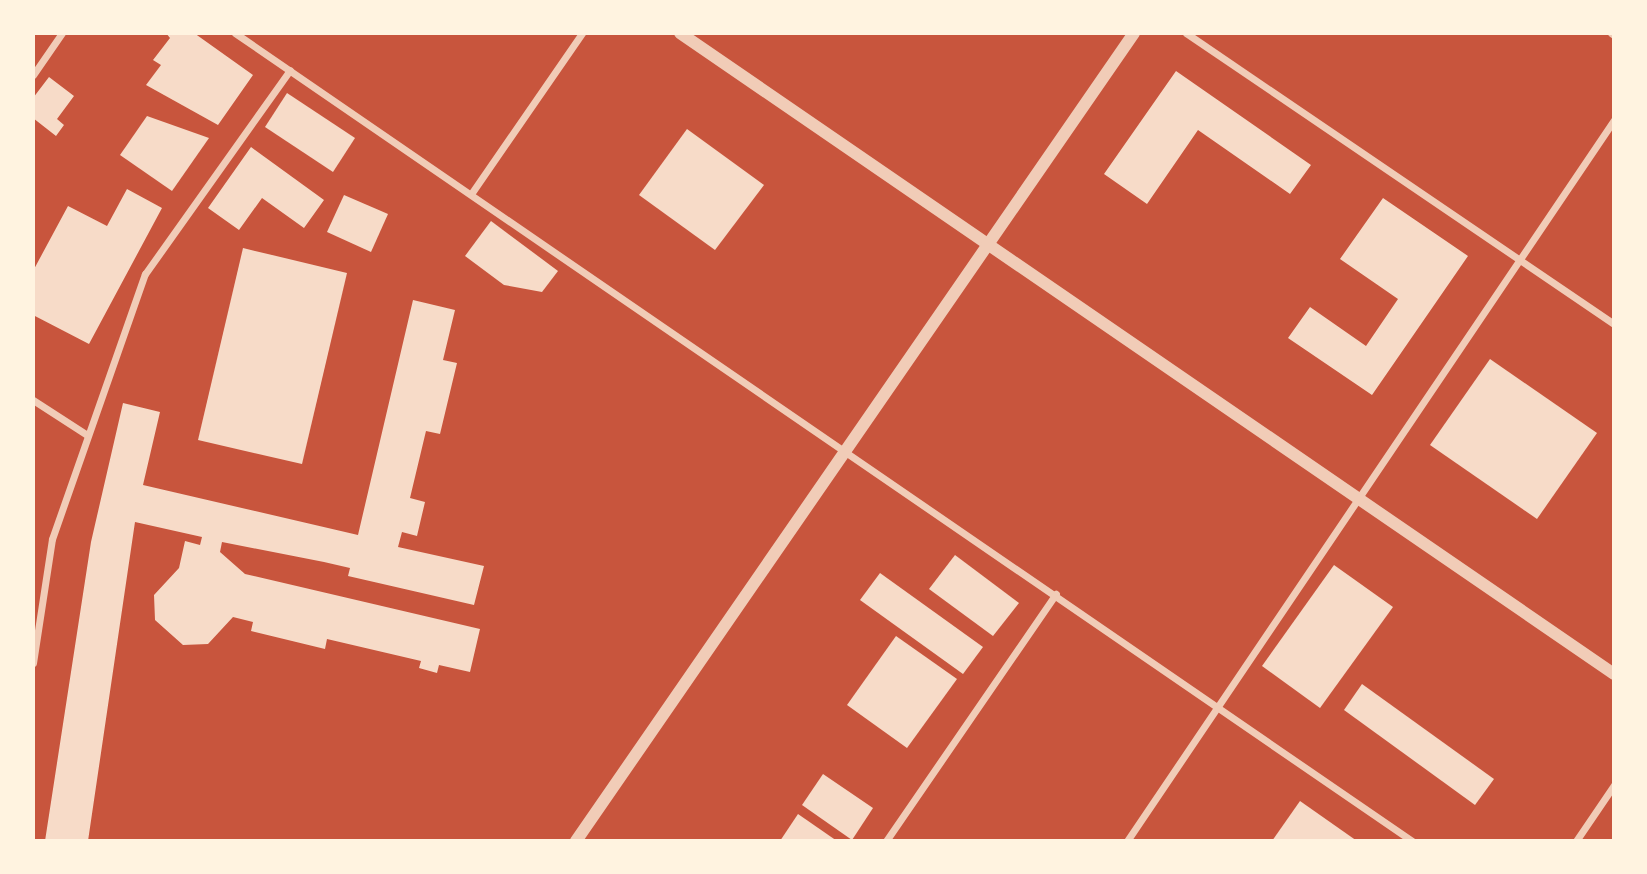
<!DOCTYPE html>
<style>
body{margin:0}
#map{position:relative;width:1647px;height:874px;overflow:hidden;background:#c8553d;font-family:"IBM Plex Serif",serif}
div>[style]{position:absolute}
.building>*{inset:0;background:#f7dbc8}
.minor>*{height:7px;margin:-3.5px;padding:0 3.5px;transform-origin:3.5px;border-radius:3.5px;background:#f1ccb7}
.tertiary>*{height:12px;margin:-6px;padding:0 6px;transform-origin:6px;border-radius:6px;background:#f1ccb7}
span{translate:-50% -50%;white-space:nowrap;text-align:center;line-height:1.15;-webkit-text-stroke:5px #fff3e0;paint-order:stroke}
.frame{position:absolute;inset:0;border:35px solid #fff3e0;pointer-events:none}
</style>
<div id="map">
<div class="building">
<i style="clip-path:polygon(166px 33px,194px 33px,253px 75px,218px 125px,146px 85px,161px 65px,153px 60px,170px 38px)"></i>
<i style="clip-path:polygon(1176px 71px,1311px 165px,1290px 194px,1198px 130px,1147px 204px,1104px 174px)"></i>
<i style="clip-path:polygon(49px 77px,74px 96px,57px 119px,64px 125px,56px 136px,33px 118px,33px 98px)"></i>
<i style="clip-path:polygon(287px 93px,355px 138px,333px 172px,265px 127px)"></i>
<i style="clip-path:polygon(147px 116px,209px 138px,172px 191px,120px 155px)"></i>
<i style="clip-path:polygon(687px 129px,764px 185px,715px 250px,639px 195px)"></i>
<i style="clip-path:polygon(251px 147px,324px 200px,304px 228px,262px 198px,239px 230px,208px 208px)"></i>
<i style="clip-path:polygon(127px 189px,162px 208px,89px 344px,33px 315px,33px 271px,68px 206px,107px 226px)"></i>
<i style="clip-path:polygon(344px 195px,388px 214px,371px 252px,327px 232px)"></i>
<i style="clip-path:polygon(1383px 198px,1468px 256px,1372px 395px,1288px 338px,1310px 307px,1366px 346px,1398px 299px,1340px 259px)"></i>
<i style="clip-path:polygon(491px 221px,558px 271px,542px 292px,504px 285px,465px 256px)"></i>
<i style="clip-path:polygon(243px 248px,347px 273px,302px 464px,198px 440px)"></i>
<i style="clip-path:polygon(413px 300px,455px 310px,443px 360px,457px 363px,440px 434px,426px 431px,410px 498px,425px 502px,417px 536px,402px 532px,398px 547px,484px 566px,474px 605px,348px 576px,350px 568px,324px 562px,222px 542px,220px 552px,245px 574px,480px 629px,470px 672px,439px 665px,437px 673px,419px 668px,421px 661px,327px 639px,325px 649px,251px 631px,253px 622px,233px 617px,208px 644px,183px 645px,155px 620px,154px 595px,179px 568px,185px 541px,200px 545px,202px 537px,135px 522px,88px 841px,45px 841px,91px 542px,123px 403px,160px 412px,143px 485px,358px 535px)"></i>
<i style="clip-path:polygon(1490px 359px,1597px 433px,1537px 519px,1430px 445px)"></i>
<i style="clip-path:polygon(955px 555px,1019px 603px,993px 636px,929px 589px)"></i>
<i style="clip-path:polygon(1334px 565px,1393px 607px,1320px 708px,1262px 666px)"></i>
<i style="clip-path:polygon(880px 573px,983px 647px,963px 674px,860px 600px)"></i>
<i style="clip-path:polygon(896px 636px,957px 679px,907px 748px,847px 705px)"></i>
<i style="clip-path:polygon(1362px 684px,1494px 779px,1475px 805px,1344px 710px)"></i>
<i style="clip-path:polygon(823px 774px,873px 808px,852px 840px,802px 805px)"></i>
<i style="clip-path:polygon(1300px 801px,1357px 841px,1272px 841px)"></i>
<i style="clip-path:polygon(798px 814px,837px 841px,780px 841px)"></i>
</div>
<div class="minor">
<i style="left:235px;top:33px;width:1428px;rotate:34.47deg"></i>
<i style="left:1186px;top:33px;width:518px;rotate:34.21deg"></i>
<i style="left:1611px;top:33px;width:4px;rotate:34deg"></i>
<i style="left:33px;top:75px;width:51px;rotate:-55.4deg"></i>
<i style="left:471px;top:194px;width:196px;rotate:-55.4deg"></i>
<i style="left:33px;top:400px;width:64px;rotate:32.9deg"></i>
<i style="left:33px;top:663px;width:125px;rotate:-81.3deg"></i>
<i style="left:52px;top:539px;width:281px;rotate:-70.7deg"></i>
<i style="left:145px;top:274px;width:250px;rotate:-54.6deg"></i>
<i style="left:886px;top:841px;width:300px;rotate:-55.5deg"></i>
<i style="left:1127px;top:841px;width:870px;rotate:-55.96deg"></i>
<i style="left:1576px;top:841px;width:68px;rotate:-55.8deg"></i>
</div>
<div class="tertiary">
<i style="left:680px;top:33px;width:1133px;rotate:34.46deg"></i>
<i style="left:576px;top:841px;width:982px;rotate:-55.37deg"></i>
</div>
<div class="frame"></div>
</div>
